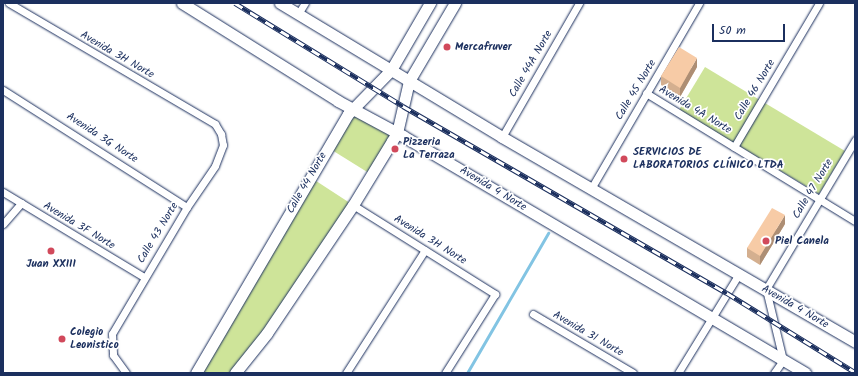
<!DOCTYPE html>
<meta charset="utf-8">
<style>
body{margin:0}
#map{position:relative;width:858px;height:376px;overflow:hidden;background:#fff;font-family:Kalam,sans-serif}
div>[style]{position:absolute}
.green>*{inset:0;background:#cee499}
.stream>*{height:3px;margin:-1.5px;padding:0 1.5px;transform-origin:1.5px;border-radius:1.5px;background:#82c4e3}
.roads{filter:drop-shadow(0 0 1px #1b2f5e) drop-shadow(0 0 1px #1b2f5e)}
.street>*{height:7px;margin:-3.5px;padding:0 3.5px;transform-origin:3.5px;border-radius:3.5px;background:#fff}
.secondary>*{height:11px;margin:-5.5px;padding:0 5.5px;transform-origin:5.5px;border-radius:5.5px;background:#fff}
.rail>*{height:4.5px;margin-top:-2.25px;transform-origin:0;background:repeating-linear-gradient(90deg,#fff 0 9px,#1b2f5e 0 18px);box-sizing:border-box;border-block:1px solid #1b2f5e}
.wall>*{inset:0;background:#d4af8f}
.shaded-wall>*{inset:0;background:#ad8e74}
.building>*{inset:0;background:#f7cba6}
.dots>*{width:11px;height:11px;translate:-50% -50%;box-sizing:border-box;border:2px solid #fff;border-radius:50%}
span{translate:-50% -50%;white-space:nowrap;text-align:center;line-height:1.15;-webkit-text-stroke:3.5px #fff;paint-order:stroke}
.poi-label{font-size:11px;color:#1b2f5e;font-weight:700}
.left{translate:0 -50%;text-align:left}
.street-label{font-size:11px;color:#1b2f5e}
.frame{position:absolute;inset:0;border:4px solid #1b2f5e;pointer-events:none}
.scale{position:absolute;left:712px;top:24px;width:73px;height:18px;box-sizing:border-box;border:2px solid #1b2f5e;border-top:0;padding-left:5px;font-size:12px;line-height:14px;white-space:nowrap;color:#1b2f5e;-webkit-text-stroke:3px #fff;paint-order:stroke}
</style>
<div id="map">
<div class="green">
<i style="clip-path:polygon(705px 67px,845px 151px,819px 194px,679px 110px)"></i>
<i style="clip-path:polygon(352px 109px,397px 133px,372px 175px,327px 147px)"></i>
<i style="clip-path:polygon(310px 177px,353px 205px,235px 373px,196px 373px)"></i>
</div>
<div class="stream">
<i style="left:467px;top:373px;width:162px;rotate:-59.9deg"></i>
</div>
<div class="roads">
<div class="street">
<i style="left:9px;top:3px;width:239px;rotate:30.4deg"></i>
<i style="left:215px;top:124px;width:12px;rotate:59deg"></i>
<i style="left:221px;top:134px;width:11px;rotate:80deg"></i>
<i style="left:223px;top:145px;width:22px;rotate:111deg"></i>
<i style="left:215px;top:166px;width:50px;rotate:124.3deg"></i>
<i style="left:187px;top:207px;width:147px;rotate:120.6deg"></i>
<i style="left:112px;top:334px;width:21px;rotate:87deg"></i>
<i style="left:113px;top:355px;width:22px;rotate:54deg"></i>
<i style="left:298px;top:14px;width:13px;rotate:-58deg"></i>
<i style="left:3px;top:90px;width:218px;rotate:32.5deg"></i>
<i style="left:646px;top:93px;width:245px;rotate:31.5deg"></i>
<i style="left:502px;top:137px;width:155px;rotate:-60.1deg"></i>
<i style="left:734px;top:147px;width:167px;rotate:-59.4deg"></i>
<i style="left:592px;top:187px;width:213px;rotate:-59.8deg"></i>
<i style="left:3px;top:192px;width:165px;rotate:31.1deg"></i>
<i style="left:353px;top:205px;width:168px;rotate:32.1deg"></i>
<i style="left:495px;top:294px;width:93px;rotate:122.3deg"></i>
<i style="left:3px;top:224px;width:28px;rotate:-49deg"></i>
<i style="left:533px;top:314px;width:116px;rotate:30.5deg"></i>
<i style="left:346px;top:373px;width:146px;rotate:-57.3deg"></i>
<i style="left:678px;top:373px;width:116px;rotate:-58.4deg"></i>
<i style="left:774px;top:373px;width:16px;rotate:-55deg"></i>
<i style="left:783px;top:360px;width:73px;rotate:-103.5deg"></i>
<i style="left:766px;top:289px;width:174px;rotate:-59.1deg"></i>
</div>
<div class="secondary">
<i style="left:182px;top:3px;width:184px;rotate:32.1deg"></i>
<i style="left:338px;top:101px;width:74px;rotate:28.3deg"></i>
<i style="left:403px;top:136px;width:467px;rotate:30.5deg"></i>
<i style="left:280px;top:3px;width:259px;rotate:31.1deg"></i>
<i style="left:502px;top:137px;width:408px;rotate:30.1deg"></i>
<i style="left:196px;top:373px;width:300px;rotate:-59.6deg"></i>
<i style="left:348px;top:114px;width:62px;rotate:-45.7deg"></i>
<i style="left:391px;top:70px;width:78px;rotate:-59.8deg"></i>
<i style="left:235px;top:373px;width:51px;rotate:-51.3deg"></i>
<i style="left:267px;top:333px;width:154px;rotate:-56.1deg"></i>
<i style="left:353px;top:205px;width:75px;rotate:-58.6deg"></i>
<i style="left:392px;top:141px;width:9px;rotate:-58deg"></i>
<i style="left:397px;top:133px;width:53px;rotate:-77deg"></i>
<i style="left:409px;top:81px;width:91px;rotate:-59.5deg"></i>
</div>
</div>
<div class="rail">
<i style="left:235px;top:3px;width:197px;rotate:31.5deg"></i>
<i style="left:403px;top:106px;width:374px;rotate:30deg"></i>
<i style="left:727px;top:293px;width:150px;rotate:31.7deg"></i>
</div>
<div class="wall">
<i style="clip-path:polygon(697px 67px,680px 97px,661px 85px,661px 76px)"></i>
<i style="clip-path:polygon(785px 224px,760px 265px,747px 257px,747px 248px)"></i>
</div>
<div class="shaded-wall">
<i style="clip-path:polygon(697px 58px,697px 67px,680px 97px,680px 88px)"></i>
<i style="clip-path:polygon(785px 215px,785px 224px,760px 265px,760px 256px)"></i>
</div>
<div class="building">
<i style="clip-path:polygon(679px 47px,697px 58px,680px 88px,661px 76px)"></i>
<i style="clip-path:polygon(772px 208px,785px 215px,760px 256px,747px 248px)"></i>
</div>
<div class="dots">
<i style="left:447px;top:47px;background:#d1495b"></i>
<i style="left:395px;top:149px;background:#d1495b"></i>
<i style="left:624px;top:159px;background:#d1495b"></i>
<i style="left:766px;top:241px;background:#d1495b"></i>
<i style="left:51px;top:251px;background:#d1495b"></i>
<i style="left:62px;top:339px;background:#d1495b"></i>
</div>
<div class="poi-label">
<span class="left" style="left:455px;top:47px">Mercafruver</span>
<span class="left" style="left:403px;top:149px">Pizzeria<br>La Terraza</span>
<span class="left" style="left:633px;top:159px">SERVICIOS DE<br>LABORATORIOS CLÍNICO LTDA</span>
<span class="left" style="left:775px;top:241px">Piel Canela</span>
<span style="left:51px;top:264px">Juan XXIII</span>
<span class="left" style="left:70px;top:339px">Colegio<br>Leonistico</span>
</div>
<div class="street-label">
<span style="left:117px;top:55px;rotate:30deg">Avenida 3H Norte</span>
<span style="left:531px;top:64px;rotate:-60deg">Calle 44A Norte</span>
<span style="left:636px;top:90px;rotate:-59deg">Calle 45 Norte</span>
<span style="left:755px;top:90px;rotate:-59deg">Calle 46 Norte</span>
<span style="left:695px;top:110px;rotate:31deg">Avenida 4A Norte</span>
<span style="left:102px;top:138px;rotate:33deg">Avenida 3G Norte</span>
<span style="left:307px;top:183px;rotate:-60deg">Calle 44 Norte</span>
<span style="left:493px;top:189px;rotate:31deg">Avenida 4 Norte</span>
<span style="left:813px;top:189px;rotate:-59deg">Calle 47 Norte</span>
<span style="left:79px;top:226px;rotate:31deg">Avenida 3F Norte</span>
<span style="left:158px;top:233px;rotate:-59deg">Calle 43 Norte</span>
<span style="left:430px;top:240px;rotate:32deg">Avenida 3H Norte</span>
<span style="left:795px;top:307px;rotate:30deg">Avenida 4 Norte</span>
<span style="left:588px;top:334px;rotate:30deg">Avenida 3I Norte</span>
</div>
<div class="frame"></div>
<div class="scale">50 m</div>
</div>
